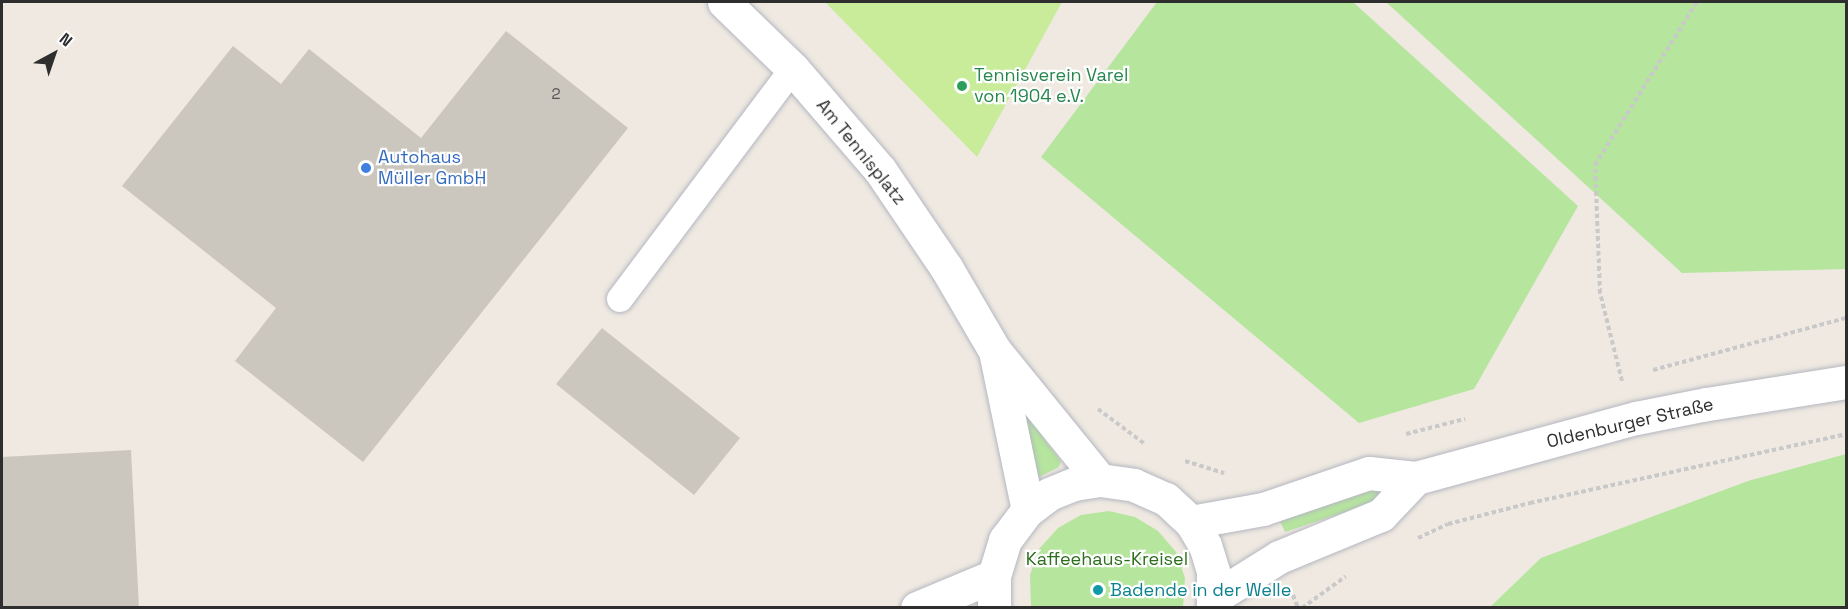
<!DOCTYPE html>
<meta charset="utf-8">
<style>
body{margin:0}
#map{position:relative;width:1848px;height:609px;overflow:hidden;background:#efe9e1;font-family:"Space Grotesk",sans-serif}
div>[style]{position:absolute}
.green>*{inset:0;background:#b6e59e}
.pitch>*{inset:0;background:#c9ec9a}
.building>*{inset:0;background:#cbc7bf}
.path>*{height:4px;margin-top:-2px;transform-origin:0;background:repeating-linear-gradient(90deg,#c9c9c9 0 4.5px,transparent 0 7.5px)}
.roads{filter:drop-shadow(0 0 2px #b4b7c1) drop-shadow(0 0 2px #b4b7c1)}
.service>*{height:26px;margin:-13px;padding:0 13px;transform-origin:13px;border-radius:13px;background:#fff}
.tertiary>*{height:33px;margin:-16.5px;padding:0 16.5px;transform-origin:16.5px;border-radius:16.5px;background:#fff}
.secondary>*{height:33px;margin:-16.5px;padding:0 16.5px;transform-origin:16.5px;border-radius:16.5px;background:#fff}
.dots>*{width:16px;height:16px;translate:-50% -50%;box-sizing:border-box;border:3px solid #fff;border-radius:50%}
span{translate:-50% -50%;white-space:nowrap;text-align:center;line-height:1.15;-webkit-text-stroke:4.5px #fff;paint-order:stroke}
.number-label{font-size:15px;color:#555452}
.number-label span{-webkit-text-stroke-width:0}
.leisure-label{font-size:18px;color:#27864d}
.left{translate:0 -50%;text-align:left}
.street-label{font-size:18px;color:#2e2e2e}
.shop-label{font-size:18px;color:#366cbe}
.park-label{font-size:18px;color:#2c6e1b}
.culture-label{font-size:18px;color:#0d838f}
.frame{position:absolute;inset:0;border:3px solid #2e2e2e;pointer-events:none}
.north{position:absolute;left:24px;top:24px;width:60px;height:60px;-webkit-text-stroke:4px #fff;paint-order:stroke;rotate:40deg;font-size:16px;font-weight:700;line-height:24px;text-align:center;color:#2e2e2e}
.north::after{content:'';display:block;margin:auto;width:21px;height:27px;background:#2e2e2e;clip-path:polygon(50% 0,100% 100%,50% 72%,0 100%)}
</style>
<div id="map">
<div class="green">
<i style="clip-path:polygon(1157px 2px,1353px 2px,1578px 206px,1474px 389px,1359px 423px,1041px 157px)"></i>
<i style="clip-path:polygon(1386px 2px,1846px 2px,1846px 269px,1682px 273px)"></i>
<i style="clip-path:polygon(1017px 391px,1044px 439px,1061px 461px,1059px 467px,1039px 477px,1033px 471px)"></i>
<i style="clip-path:polygon(1846px 454px,1846px 607px,1490px 607px,1541px 558px,1748px 481px)"></i>
<i style="clip-path:polygon(1388px 486px,1381px 500px,1285px 532px,1278px 517px,1374px 487px)"></i>
<i style="clip-path:polygon(1109px 511px,1135px 517px,1158px 531px,1176px 552px,1185px 578px,1183px 607px,1031px 607px,1030px 575px,1039px 549px,1058px 528px,1081px 515px)"></i>
</div>
<div class="pitch">
<i style="clip-path:polygon(825px 2px,1062px 2px,977px 157px)"></i>
</div>
<div class="building">
<i style="clip-path:polygon(506px 31px,628px 128px,363px 462px,235px 361px,276px 308px,122px 186px,233px 46px,281px 84px,309px 49px,421px 138px)"></i>
<i style="clip-path:polygon(602px 328px,740px 438px,694px 495px,556px 384px)"></i>
<i style="clip-path:polygon(131px 450px,139px 608px,2px 608px,2px 457px)"></i>
</div>
<div class="path">
<i style="left:1653px;top:370px;width:200px;rotate:-15.1deg"></i>
<i style="left:1622px;top:381px;width:91px;rotate:-104deg"></i>
<i style="left:1600px;top:293px;width:128px;rotate:-92.2deg"></i>
<i style="left:1595px;top:165px;width:192px;rotate:-58deg"></i>
<i style="left:1098px;top:409px;width:59px;rotate:36.7deg"></i>
<i style="left:1406px;top:434px;width:61px;rotate:-14.3deg"></i>
<i style="left:1185px;top:461px;width:41px;rotate:17.1deg"></i>
<i style="left:1418px;top:538px;width:33px;rotate:-25deg"></i>
<i style="left:1448px;top:524px;width:85px;rotate:-14.4deg"></i>
<i style="left:1530px;top:503px;width:323px;rotate:-12.3deg"></i>
<i style="left:1293px;top:595px;width:14px;rotate:69deg"></i>
<i style="left:1302px;top:608px;width:54px;rotate:-36deg"></i>
</div>
<div class="roads">
<div class="service">
<i style="left:620px;top:299px;width:288px;rotate:-53.1deg"></i>
</div>
<div class="tertiary">
<i style="left:724px;top:2px;width:96px;rotate:44.2deg"></i>
<i style="left:793px;top:69px;width:133px;rotate:49.3deg"></i>
<i style="left:880px;top:170px;width:120px;rotate:55.9deg"></i>
<i style="left:947px;top:269px;width:95px;rotate:59.7deg"></i>
<i style="left:995px;top:351px;width:166px;rotate:50.9deg"></i>
<i style="left:996px;top:356px;width:157px;rotate:78.3deg"></i>
</div>
<div class="secondary">
<i style="left:1191px;top:522px;width:73px;rotate:-10.2deg"></i>
<i style="left:1263px;top:509px;width:112px;rotate:-18.8deg"></i>
<i style="left:1369px;top:473px;width:47px;rotate:6.1deg"></i>
<i style="left:1416px;top:478px;width:228px;rotate:-15.3deg"></i>
<i style="left:1636px;top:418px;width:72px;rotate:-11.2deg"></i>
<i style="left:1707px;top:404px;width:141px;rotate:-9deg"></i>
<i style="left:1215px;top:597px;width:75px;rotate:-32deg"></i>
<i style="left:1279px;top:557px;width:110px;rotate:-22.4deg"></i>
<i style="left:1381px;top:515px;width:51px;rotate:-46.6deg"></i>
<i style="left:917px;top:608px;width:83px;rotate:-22.6deg"></i>
<i style="left:994px;top:608px;width:32px;rotate:-90deg"></i>
<i style="left:994px;top:576px;width:38px;rotate:-73deg"></i>
<i style="left:1005px;top:540px;width:38px;rotate:-53deg"></i>
<i style="left:1028px;top:510px;width:26px;rotate:-37deg"></i>
<i style="left:1049px;top:494px;width:27px;rotate:-22deg"></i>
<i style="left:1074px;top:484px;width:26px;rotate:-9deg"></i>
<i style="left:1100px;top:480px;width:34px;rotate:8deg"></i>
<i style="left:1134px;top:485px;width:35px;rotate:24deg"></i>
<i style="left:1166px;top:499px;width:34px;rotate:43deg"></i>
<i style="left:1191px;top:522px;width:27px;rotate:59deg"></i>
<i style="left:1205px;top:545px;width:27px;rotate:73deg"></i>
<i style="left:1213px;top:571px;width:37px;rotate:90deg"></i>
</div>
</div>
<div class="dots">
<i style="left:962px;top:86px;background:#2e9e5b"></i>
<i style="left:366px;top:168px;background:#3f7fe0"></i>
<i style="left:1098px;top:590px;background:#0f9aa8"></i>
</div>
<div class="number-label">
<span style="left:556px;top:94px">2</span>
</div>
<div class="leisure-label">
<span class="left" style="left:974px;top:86px">Tennisverein Varel<br>von 1904 e.V.</span>
</div>
<div class="street-label">
<span style="left:861px;top:152px;rotate:51deg">Am Tennisplatz</span>
<span style="left:1630px;top:423px;rotate:-13deg">Oldenburger Straße</span>
</div>
<div class="shop-label">
<span class="left" style="left:378px;top:168px">Autohaus<br>Müller GmbH</span>
</div>
<div class="park-label">
<span style="left:1107px;top:559px">Kaffeehaus-Kreisel</span>
</div>
<div class="culture-label">
<span class="left" style="left:1110px;top:590px">Badende in der Welle</span>
</div>
<div class="frame"></div>
<div class="north">N</div>
</div>
